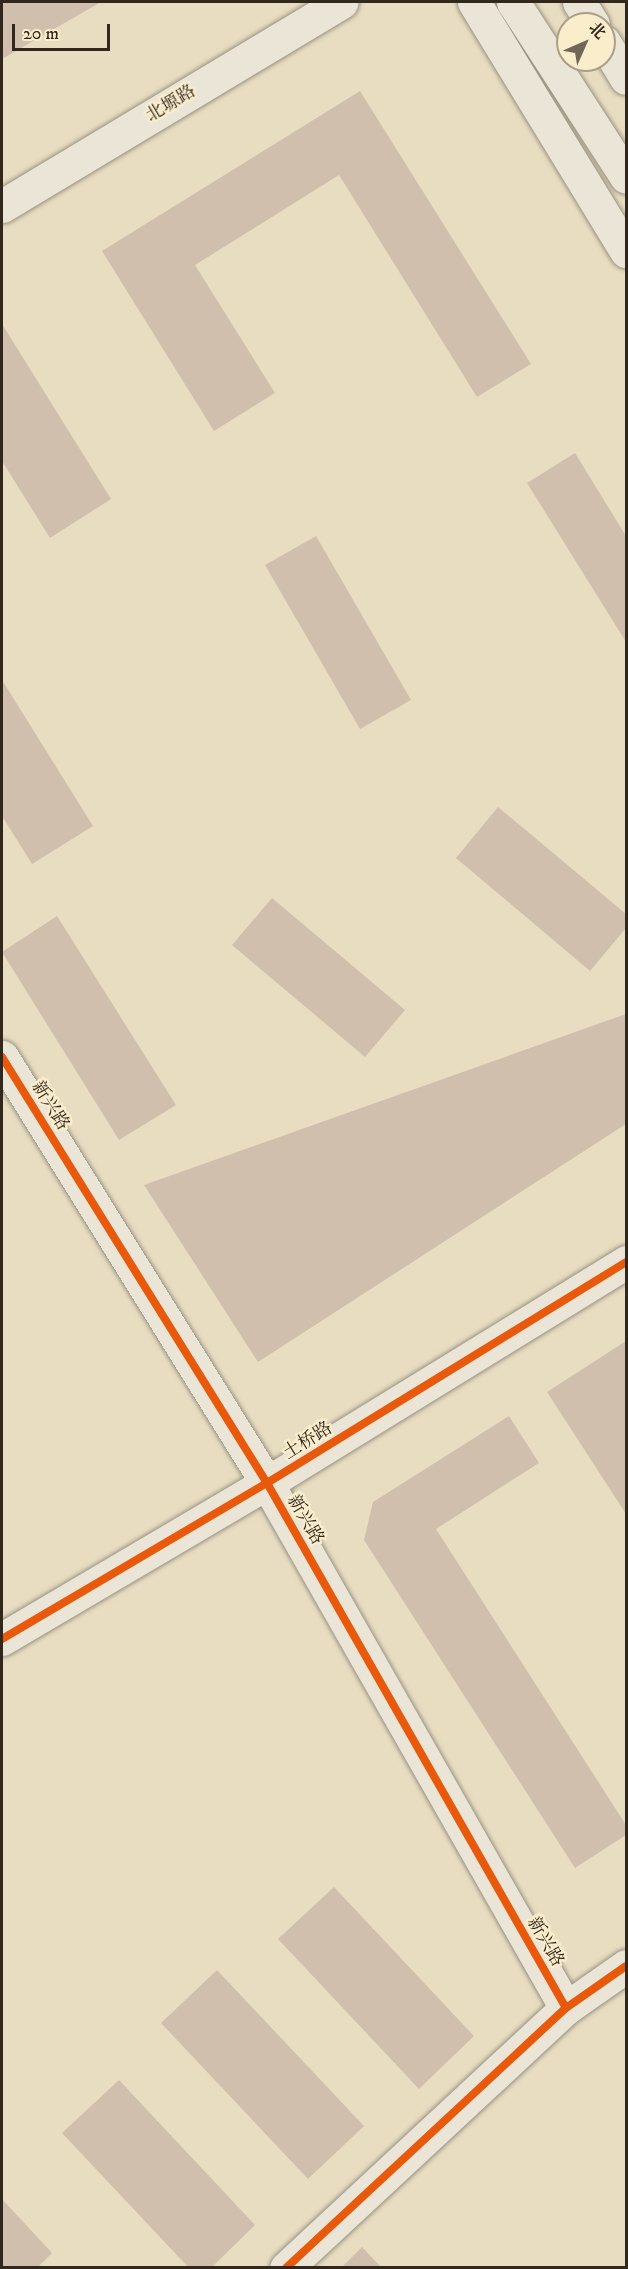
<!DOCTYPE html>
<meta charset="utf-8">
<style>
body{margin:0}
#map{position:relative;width:628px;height:2269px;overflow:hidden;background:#e8ddc1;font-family:"IM FELL DW Pica","Noto Serif SC",serif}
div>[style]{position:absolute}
.building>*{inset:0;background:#d0bfad}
.roads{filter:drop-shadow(0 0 2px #999281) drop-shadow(0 0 2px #999281)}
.minor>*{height:33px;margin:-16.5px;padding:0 16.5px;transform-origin:16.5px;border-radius:16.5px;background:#ebe5d7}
.tertiary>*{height:33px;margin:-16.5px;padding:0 16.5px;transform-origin:16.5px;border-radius:16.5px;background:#ebe5d7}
.secondary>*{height:33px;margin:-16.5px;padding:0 16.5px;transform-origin:16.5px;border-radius:16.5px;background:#ebe5d7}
.cycleway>*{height:8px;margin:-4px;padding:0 4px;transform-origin:4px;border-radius:4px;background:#e8590c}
span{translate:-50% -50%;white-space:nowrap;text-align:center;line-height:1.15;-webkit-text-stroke:4.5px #faedcc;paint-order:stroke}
.street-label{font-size:18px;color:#31271d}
.frame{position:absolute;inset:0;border:3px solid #31271d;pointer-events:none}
.north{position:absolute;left:556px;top:12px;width:60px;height:60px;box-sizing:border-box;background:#faedcc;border:2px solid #aa9e86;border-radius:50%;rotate:45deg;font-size:16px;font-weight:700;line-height:24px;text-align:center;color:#31271d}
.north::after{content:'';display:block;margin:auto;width:21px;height:27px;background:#716756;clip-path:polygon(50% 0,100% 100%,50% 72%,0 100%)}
.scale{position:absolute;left:12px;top:24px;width:98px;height:27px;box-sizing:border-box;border:3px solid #31271d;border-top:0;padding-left:8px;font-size:18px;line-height:21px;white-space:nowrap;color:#31271d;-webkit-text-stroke:4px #faedcc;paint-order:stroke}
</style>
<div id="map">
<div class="building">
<i style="clip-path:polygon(2px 2px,101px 2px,2px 59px)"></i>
<i style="clip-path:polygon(360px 91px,531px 364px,477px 397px,339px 175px,195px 265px,275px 393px,214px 431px,102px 251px)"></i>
<i style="clip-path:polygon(2px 324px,111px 499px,50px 538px,2px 461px)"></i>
<i style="clip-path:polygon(575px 453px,626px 536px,626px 642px,527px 483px)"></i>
<i style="clip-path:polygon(316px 536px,411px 700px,360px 729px,265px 565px)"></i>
<i style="clip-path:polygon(2px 680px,93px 826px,32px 864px,2px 816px)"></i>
<i style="clip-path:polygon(498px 807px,626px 914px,626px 928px,590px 971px,456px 858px)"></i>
<i style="clip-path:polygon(272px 898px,405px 1010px,365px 1057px,232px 945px)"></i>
<i style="clip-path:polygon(57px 916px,176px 1105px,119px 1140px,2px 952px)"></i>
<i style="clip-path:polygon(626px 1014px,626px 1124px,258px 1362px,144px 1185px)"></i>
<i style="clip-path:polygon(626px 1341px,626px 1514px,547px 1392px)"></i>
<i style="clip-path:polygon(509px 1416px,539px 1463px,436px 1529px,626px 1825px,626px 1835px,575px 1868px,364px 1540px,373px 1502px)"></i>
<i style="clip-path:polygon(334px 1887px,474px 2036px,419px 2089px,278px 1939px)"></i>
<i style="clip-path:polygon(217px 1970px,364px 2126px,308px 2179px,161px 2023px)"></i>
<i style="clip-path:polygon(119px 2080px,255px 2225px,211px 2268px,189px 2268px,62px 2133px)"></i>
<i style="clip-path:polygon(2px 2199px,52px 2253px,37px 2268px,2px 2268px)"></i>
<i style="clip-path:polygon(362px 2247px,382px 2268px,341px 2268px)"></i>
</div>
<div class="roads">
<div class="minor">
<i style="left:579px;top:2px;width:26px;rotate:58deg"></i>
<i style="left:604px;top:42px;width:42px;rotate:58.6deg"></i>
<i style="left:566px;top:2008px;width:73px;rotate:-35deg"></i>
</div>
<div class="tertiary">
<i style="left:2px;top:206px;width:396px;rotate:-31deg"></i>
<i style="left:2px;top:1057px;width:502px;rotate:58.12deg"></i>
<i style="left:267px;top:1483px;width:604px;rotate:60.34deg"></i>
<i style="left:566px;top:2008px;width:382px;rotate:137.1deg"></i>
<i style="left:2px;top:1639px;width:308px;rotate:-30.5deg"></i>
<i style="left:267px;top:1483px;width:422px;rotate:-31.6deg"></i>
</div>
<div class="secondary">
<i style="left:474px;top:2px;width:292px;rotate:58.6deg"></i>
<i style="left:513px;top:2px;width:208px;rotate:57.1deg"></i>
</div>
</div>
<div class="cycleway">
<i style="left:2px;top:1057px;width:502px;rotate:58.12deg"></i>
<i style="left:267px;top:1483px;width:604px;rotate:60.34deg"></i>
<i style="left:2px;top:1639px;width:308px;rotate:-30.5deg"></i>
<i style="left:267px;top:1483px;width:422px;rotate:-31.6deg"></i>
<i style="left:286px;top:2268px;width:382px;rotate:-42.9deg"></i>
<i style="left:566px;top:2008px;width:73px;rotate:-35deg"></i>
</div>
<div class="street-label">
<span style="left:171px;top:104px;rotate:-31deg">北塬路</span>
<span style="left:50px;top:1106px;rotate:58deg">新兴路</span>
<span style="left:308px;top:1441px;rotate:-32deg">土桥路</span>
<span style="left:305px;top:1520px;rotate:60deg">新兴路</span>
<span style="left:545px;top:1942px;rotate:60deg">新兴路</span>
</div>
<div class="frame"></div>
<div class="north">北</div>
<div class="scale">20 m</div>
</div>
